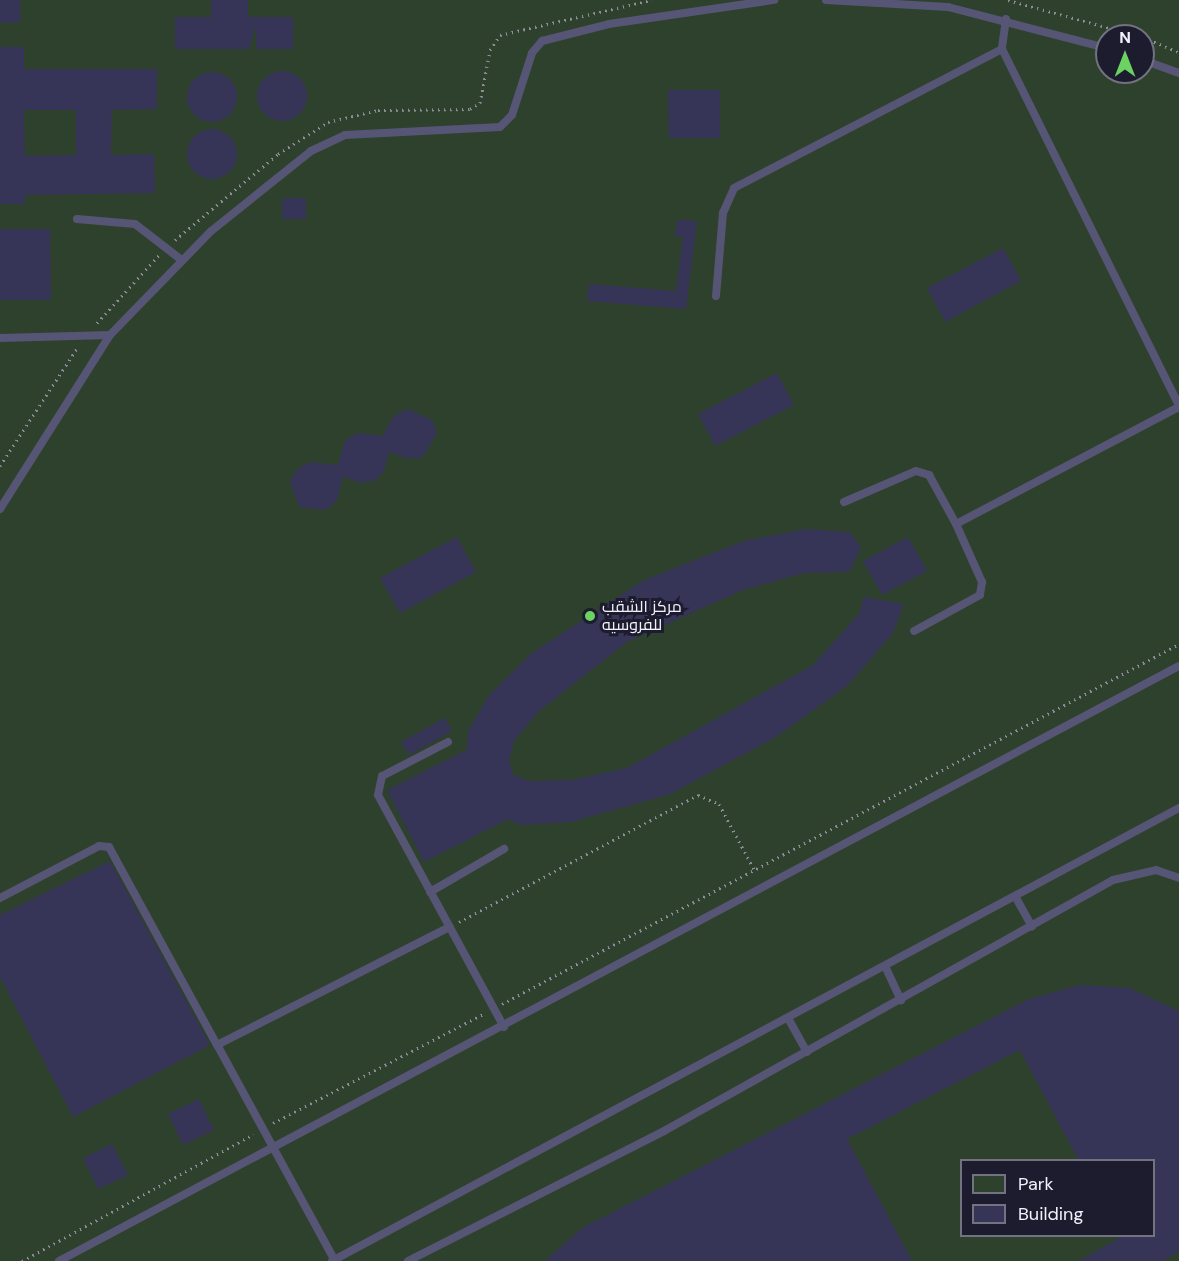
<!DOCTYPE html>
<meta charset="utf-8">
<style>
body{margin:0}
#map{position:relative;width:1179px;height:1261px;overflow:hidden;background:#1d1c2f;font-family:"DM Sans",Cairo,sans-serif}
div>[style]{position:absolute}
.green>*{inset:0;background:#2e412c}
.building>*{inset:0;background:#363457}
.round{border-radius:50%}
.path>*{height:3px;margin-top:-1.5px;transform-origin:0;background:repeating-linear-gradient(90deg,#8e8d9c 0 1.5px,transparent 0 6px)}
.service>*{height:8px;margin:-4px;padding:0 4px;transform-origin:4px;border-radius:4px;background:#565576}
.dots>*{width:16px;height:16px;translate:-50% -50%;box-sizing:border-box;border:3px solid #1d1c2f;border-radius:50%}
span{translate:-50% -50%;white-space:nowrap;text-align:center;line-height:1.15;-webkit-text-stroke:6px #1d1c2f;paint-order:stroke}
.poi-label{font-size:16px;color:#f2f2fd}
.left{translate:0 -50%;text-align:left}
.legend{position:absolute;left:960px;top:1159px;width:195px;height:78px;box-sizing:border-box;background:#1d1c2f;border:2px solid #727281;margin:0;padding:8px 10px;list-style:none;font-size:18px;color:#f2f2fd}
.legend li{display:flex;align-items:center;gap:12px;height:30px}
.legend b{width:30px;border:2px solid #727281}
.north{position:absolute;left:1095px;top:24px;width:60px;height:60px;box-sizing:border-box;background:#1d1c2f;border:2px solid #727281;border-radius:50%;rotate:0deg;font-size:16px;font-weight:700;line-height:24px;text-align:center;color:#f2f2fd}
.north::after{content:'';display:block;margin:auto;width:21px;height:27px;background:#6cd362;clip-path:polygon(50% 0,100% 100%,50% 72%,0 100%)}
</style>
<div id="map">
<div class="green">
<i style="clip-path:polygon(evenodd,0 0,1179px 0,1179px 1261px,0 1261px,0 0,1107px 36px,1143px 36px,1143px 72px,1107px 72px,1107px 36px,0 0,962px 1160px,1154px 1160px,1154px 1236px,962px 1236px,962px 1160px)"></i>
</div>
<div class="building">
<i style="clip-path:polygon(0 0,20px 0,21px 22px,0 23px)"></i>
<i style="clip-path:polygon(211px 0,248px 0,248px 17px,293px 17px,293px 49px,256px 49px,256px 25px,249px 49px,175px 49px,175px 17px,211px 17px)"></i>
<i style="clip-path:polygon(evenodd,0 47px,24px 47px,24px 69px,157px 69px,157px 109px,112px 110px,111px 155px,154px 154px,155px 193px,25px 195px,25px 204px,0 204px,0 47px,24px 110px,76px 110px,76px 155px,25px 156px,24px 110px)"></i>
<i class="round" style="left:257px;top:71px;width:50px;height:50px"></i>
<i class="round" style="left:187px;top:72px;width:50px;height:50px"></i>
<i style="clip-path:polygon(668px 90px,720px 90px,720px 138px,669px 138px)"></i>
<i class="round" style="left:187px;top:129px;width:50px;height:50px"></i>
<i style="clip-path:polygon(282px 198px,306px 198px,306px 219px,282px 219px)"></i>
<i style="clip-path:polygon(677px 220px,697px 221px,686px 309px,587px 301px,589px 284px,676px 291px,683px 236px,675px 237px)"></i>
<i style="clip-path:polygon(0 229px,50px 229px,51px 300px,0 300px)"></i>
<i style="clip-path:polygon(1003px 248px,1021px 281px,945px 322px,927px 288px)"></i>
<i style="clip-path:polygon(777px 373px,794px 405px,715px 446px,698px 414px)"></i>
<i style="clip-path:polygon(407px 409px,432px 420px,437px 433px,423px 457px,409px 459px,389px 452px,384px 471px,374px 481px,360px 483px,343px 476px,337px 500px,326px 510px,299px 507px,290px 481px,297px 469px,310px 462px,338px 465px,345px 440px,358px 433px,382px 436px,394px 416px)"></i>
<i style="clip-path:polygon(806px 529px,850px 532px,861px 548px,849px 572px,804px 573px,743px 590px,627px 642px,539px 711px,514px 741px,509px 761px,513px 775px,529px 781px,572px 780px,627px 768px,813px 665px,859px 614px,864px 597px,904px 604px,893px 633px,847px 686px,776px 737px,670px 794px,571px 822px,521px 825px,508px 819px,424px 862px,387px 790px,467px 750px,468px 731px,490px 694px,532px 653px,644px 580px,744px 541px)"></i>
<i style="clip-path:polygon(457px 537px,476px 572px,400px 613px,380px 578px)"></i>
<i style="clip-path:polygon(908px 537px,927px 571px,882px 595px,863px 561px)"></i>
<i style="clip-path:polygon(445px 718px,452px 731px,409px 755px,401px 742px)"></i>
<i style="clip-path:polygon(110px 861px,210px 1045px,73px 1117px,0 977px,0 915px)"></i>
<i style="clip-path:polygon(1080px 985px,1129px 988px,1179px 1011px,1179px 1251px,1163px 1261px,1079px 1261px,1122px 1236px,1154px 1236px,1154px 1161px,1079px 1161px,1020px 1050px,847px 1139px,912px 1261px,545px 1261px,582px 1228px,1029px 999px)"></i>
<i style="clip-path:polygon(199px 1099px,214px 1130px,183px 1145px,168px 1114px)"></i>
<i style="clip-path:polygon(112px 1144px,128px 1175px,98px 1189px,83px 1158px)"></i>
</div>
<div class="path">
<i style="left:1008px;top:0;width:136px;rotate:15.4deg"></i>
<i style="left:1143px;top:37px;width:39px;rotate:23deg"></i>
<i style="left:175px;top:240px;width:134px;rotate:-39.9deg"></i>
<i style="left:278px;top:154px;width:59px;rotate:-32.6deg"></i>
<i style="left:328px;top:122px;width:51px;rotate:-13.5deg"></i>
<i style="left:378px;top:110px;width:92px;rotate:-0.6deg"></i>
<i style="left:470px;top:109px;width:12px;rotate:-31deg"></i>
<i style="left:480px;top:103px;width:54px;rotate:-79.3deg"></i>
<i style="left:490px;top:50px;width:18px;rotate:-56deg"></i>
<i style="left:500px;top:35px;width:156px;rotate:-13deg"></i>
<i style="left:97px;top:323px;width:92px;rotate:-47.6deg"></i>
<i style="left:0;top:466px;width:142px;rotate:-56.8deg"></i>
<i style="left:459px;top:922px;width:271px;rotate:-28deg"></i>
<i style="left:698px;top:795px;width:23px;rotate:23deg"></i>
<i style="left:719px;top:804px;width:76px;rotate:61.8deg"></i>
<i style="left:502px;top:1004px;width:767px;rotate:-28deg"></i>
<i style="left:273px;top:1123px;width:239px;rotate:-27.4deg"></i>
<i style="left:22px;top:1261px;width:264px;rotate:-28.7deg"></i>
</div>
<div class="service">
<i style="left:826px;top:0;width:122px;rotate:3.3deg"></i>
<i style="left:948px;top:7px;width:164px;rotate:14.5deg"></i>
<i style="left:1006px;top:19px;width:30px;rotate:98deg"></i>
<i style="left:1002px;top:49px;width:398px;rotate:63.6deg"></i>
<i style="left:1143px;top:60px;width:38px;rotate:20deg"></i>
<i style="left:77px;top:219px;width:58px;rotate:4.9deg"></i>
<i style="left:135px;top:224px;width:56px;rotate:37.7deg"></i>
<i style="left:716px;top:296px;width:83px;rotate:-85.2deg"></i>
<i style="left:723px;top:213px;width:27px;rotate:-66deg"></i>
<i style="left:734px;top:188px;width:302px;rotate:-27.4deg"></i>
<i style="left:0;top:338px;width:110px;rotate:-1.6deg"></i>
<i style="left:110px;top:335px;width:144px;rotate:-45.8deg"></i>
<i style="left:210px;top:232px;width:129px;rotate:-38.7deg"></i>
<i style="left:311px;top:151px;width:38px;rotate:-25deg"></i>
<i style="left:345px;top:135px;width:155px;rotate:-3deg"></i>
<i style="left:500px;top:127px;width:17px;rotate:-45deg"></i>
<i style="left:512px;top:115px;width:65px;rotate:-72.1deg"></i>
<i style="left:532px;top:53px;width:16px;rotate:-50deg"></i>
<i style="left:542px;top:41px;width:69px;rotate:-14.2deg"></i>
<i style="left:609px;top:24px;width:167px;rotate:-8.3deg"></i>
<i style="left:844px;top:502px;width:78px;rotate:-23.3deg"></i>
<i style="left:916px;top:471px;width:14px;rotate:17deg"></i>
<i style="left:929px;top:475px;width:56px;rotate:61.1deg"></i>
<i style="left:956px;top:524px;width:64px;rotate:65.9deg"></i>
<i style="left:982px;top:582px;width:13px;rotate:99deg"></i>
<i style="left:980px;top:595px;width:75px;rotate:151.4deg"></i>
<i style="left:0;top:509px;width:206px;rotate:-57.7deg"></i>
<i style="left:956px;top:524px;width:252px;rotate:-27.7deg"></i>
<i style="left:448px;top:742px;width:74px;rotate:152.7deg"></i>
<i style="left:382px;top:776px;width:19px;rotate:102deg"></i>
<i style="left:378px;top:795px;width:264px;rotate:61.5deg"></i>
<i style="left:430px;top:892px;width:86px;rotate:-30.2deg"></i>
<i style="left:1015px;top:896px;width:35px;rotate:61deg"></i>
<i style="left:0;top:898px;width:112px;rotate:-27.7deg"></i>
<i style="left:99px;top:846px;width:10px;rotate:6deg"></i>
<i style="left:109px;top:847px;width:226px;rotate:61.4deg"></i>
<i style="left:885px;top:966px;width:38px;rotate:65deg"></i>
<i style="left:788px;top:1018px;width:39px;rotate:61deg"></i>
<i style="left:59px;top:1261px;width:1268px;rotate:-27.98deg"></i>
<i style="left:332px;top:1261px;width:961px;rotate:-28.14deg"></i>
<i style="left:335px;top:1261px;width:246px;rotate:-118.6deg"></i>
<i style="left:217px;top:1045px;width:261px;rotate:-26.9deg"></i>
<i style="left:408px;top:1261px;width:287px;rotate:-26.9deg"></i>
<i style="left:664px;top:1131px;width:514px;rotate:-29.21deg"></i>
<i style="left:1113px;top:880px;width:44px;rotate:-13.1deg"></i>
<i style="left:1156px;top:870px;width:24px;rotate:19deg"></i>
</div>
<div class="dots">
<i style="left:590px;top:616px;background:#6cd362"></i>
</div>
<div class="poi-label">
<span class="left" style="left:602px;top:616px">مركز الشقب<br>للفروسيه</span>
</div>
<ul class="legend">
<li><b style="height:16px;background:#2e412c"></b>Park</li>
<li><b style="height:16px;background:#363457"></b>Building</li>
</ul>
<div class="north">N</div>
</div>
